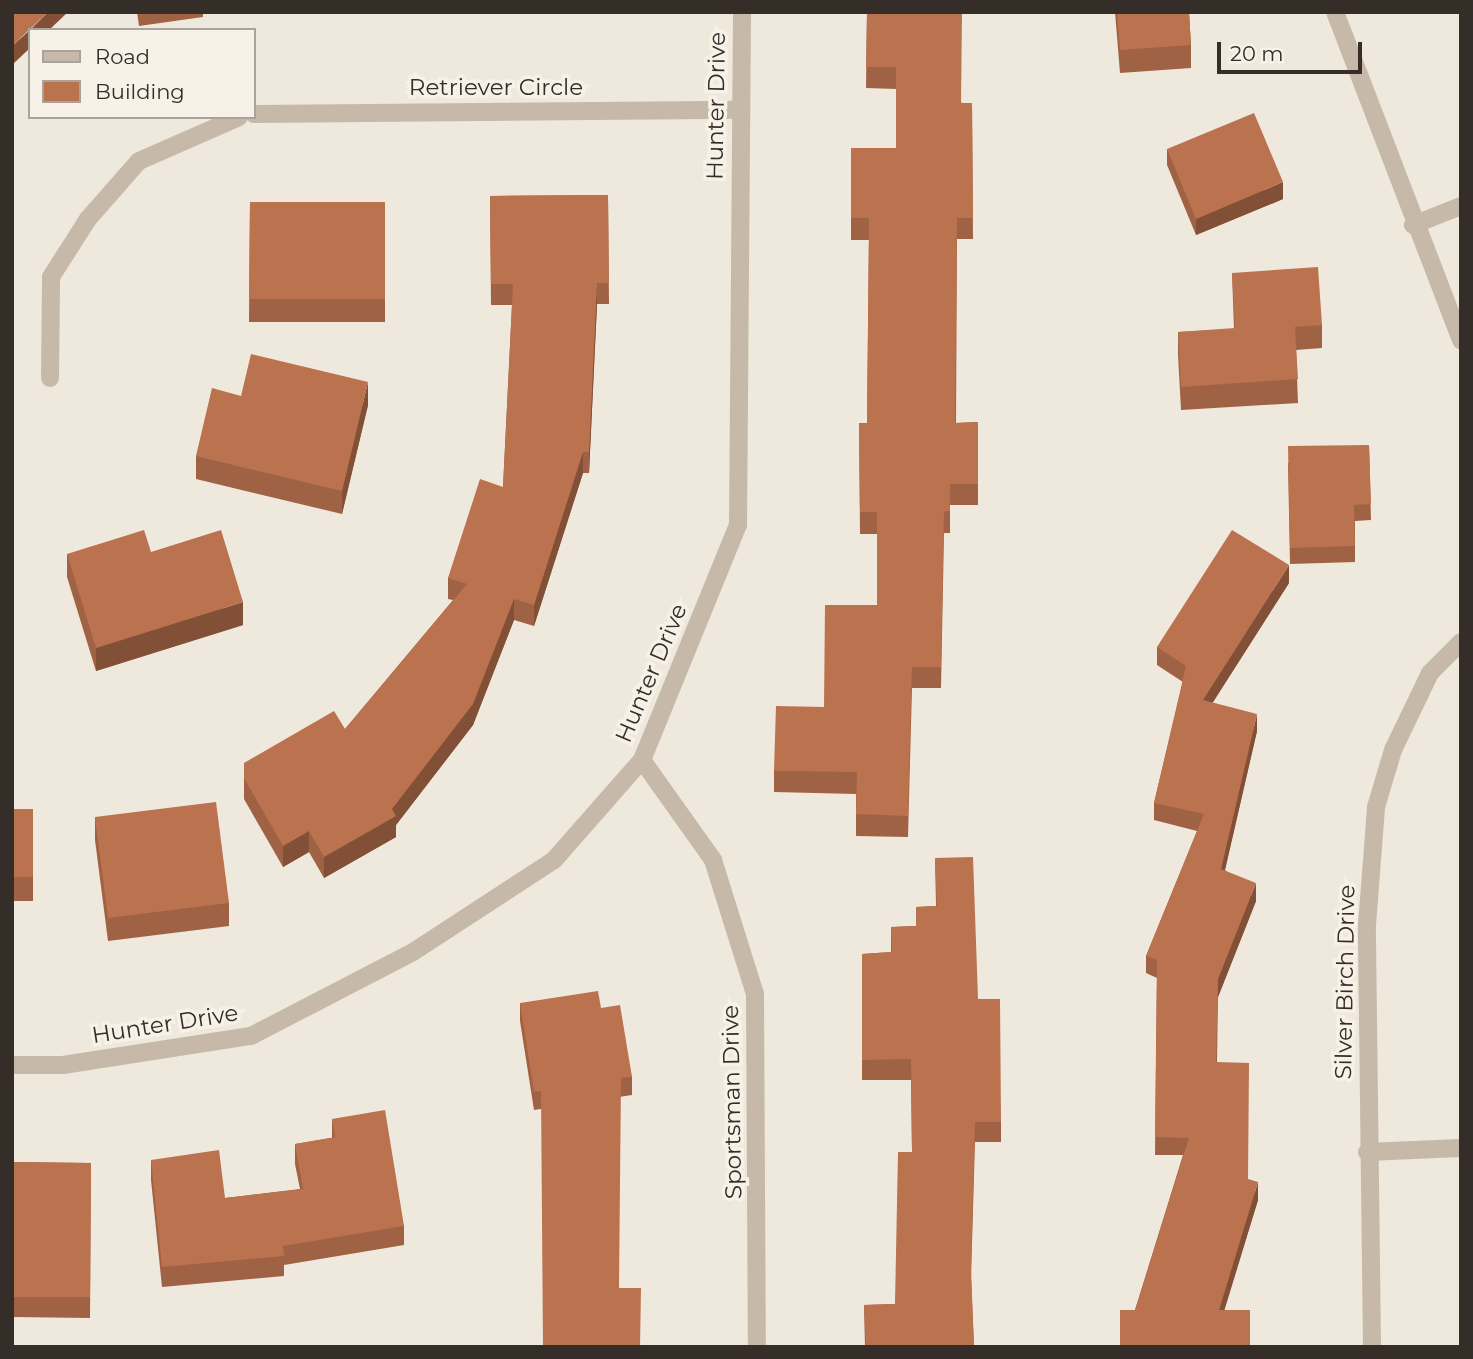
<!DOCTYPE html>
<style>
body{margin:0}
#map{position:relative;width:1473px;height:1359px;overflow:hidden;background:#efe8dc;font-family:Montserrat,sans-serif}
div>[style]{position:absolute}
.minor>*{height:18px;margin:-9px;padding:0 9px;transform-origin:9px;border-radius:9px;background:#c6b9a9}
.wall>*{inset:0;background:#a06244}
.shaded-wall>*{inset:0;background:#825037}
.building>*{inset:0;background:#ba724f}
span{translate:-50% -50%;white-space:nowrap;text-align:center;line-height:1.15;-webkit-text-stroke:7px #f7f1e8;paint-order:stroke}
.street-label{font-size:23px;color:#342d28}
.frame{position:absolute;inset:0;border:14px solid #342d28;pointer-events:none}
.legend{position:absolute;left:28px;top:28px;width:228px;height:91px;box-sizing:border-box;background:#f7f1e8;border:2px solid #a9a39b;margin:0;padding:9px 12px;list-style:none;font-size:21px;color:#342d28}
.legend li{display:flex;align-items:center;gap:14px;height:35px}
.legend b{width:35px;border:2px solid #a9a39b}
.scale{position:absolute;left:1217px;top:42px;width:145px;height:32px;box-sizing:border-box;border:4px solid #342d28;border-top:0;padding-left:9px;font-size:21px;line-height:24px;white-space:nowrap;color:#342d28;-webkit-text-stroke:5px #f7f1e8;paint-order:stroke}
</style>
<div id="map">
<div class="minor">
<i style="left:1335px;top:12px;width:352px;rotate:69deg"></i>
<i style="left:254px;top:114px;width:484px;rotate:-0.5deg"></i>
<i style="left:1413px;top:225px;width:52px;rotate:-21.6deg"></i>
<i style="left:50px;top:378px;width:101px;rotate:-89.4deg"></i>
<i style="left:51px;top:277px;width:69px;rotate:-57.5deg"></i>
<i style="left:88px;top:219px;width:77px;rotate:-48.7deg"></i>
<i style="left:139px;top:161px;width:109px;rotate:-23.7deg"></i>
<i style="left:642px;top:760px;width:123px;rotate:54.6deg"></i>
<i style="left:713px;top:860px;width:140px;rotate:72.6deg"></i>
<i style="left:755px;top:994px;width:353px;rotate:89.7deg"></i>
<i style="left:12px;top:1065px;width:51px"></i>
<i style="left:63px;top:1065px;width:190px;rotate:-8.8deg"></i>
<i style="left:251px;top:1036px;width:182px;rotate:-27.4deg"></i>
<i style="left:413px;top:952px;width:168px;rotate:-33.1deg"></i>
<i style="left:554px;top:860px;width:133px;rotate:-48.7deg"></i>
<i style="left:642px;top:760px;width:254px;rotate:-67.8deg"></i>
<i style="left:738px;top:525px;width:513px;rotate:-89.55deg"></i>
<i style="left:1367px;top:1152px;width:94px;rotate:-2.4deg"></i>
<i style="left:1372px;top:1347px;width:422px;rotate:-90.7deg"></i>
<i style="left:1367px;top:925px;width:118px;rotate:-85.6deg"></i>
<i style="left:1376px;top:807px;width:59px;rotate:-73.4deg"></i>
<i style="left:1393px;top:750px;width:85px;rotate:-64.3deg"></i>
<i style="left:1430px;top:673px;width:44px;rotate:-45deg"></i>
</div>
<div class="wall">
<i style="clip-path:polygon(137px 12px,203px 12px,203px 17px,139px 26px)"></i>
<i style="clip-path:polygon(867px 12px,962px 103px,972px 103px,973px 239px,957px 239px,956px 423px,978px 422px,978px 505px,950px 505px,950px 533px,944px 533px,941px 688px,912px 688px,908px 837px,856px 836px,856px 794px,774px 792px,774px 771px,824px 707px,877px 605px,877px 534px,860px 534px,859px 423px,867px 423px,869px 240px,851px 240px,851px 148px,896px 148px,896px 89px,866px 88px)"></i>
<i style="clip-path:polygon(1115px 12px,1189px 12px,1191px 45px,1191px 68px,1120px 73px)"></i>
<i style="clip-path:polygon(1167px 149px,1283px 199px,1196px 235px,1167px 165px)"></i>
<i style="clip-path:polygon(608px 195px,609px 304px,597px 304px,589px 473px,583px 473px,534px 626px,514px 620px,473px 725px,396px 825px,396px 837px,324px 878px,309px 852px,283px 867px,244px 799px,244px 763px,345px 729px,453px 600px,448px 599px,448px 578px,503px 487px,512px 305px,491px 305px,490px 196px)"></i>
<i style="clip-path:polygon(250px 202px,385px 202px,385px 322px,249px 322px)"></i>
<i style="clip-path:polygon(1232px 273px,1322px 325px,1322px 348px,1296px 350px,1298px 403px,1181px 410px,1178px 355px,1178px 332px,1234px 329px)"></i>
<i style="clip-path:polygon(241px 396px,368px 405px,342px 514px,196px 479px,196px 456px)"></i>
<i style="clip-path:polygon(1369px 445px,1371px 520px,1355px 521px,1355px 562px,1290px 564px,1288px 463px)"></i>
<i style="clip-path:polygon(151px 552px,243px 625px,96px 671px,67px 577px,67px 554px)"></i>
<i style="clip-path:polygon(1289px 583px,1212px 703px,1257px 731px,1225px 870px,1256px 901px,1218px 997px,1217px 1062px,1248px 1179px,1258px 1200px,1224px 1310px,1135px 1310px,1183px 1155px,1155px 1155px,1157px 978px,1146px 973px,1146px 956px,1197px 831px,1154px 820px,1154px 803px,1183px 682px,1157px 665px,1157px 647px)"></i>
<i style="clip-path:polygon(12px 809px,33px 809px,33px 901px,12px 901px)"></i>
<i style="clip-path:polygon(95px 817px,229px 903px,229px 926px,108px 941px,95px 840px)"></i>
<i style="clip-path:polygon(935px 858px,978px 999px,1001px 1122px,1001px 1142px,975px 1142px,971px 1278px,974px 1347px,865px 1347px,864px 1305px,895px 1304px,912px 1152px,911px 1080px,862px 1080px,862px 954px,891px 952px,891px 927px,916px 926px,916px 907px,936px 906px)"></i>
<i style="clip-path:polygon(520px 1003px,601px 1008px,632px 1077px,632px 1095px,534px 1110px,520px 1021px)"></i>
<i style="clip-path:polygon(332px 1119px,404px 1226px,404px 1245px,284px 1265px,284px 1276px,162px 1287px,151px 1180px,151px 1160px,225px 1198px,300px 1189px,295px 1164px,295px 1144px,332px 1138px)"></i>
<i style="clip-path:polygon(12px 1162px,91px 1163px,90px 1318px,12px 1317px)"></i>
</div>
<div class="shaded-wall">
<i style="clip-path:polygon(48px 12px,68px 12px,49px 30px,30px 30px)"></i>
<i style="clip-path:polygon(30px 30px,30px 48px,12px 65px,12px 46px)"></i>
<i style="clip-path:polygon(1283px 182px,1283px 199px,1196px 235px,1196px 219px)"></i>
<i style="clip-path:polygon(597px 283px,597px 304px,589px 473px,589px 452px)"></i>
<i style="clip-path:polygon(368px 382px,368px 405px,342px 514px,342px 491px)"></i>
<i style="clip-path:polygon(583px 452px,583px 473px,534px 626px,534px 605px)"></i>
<i style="clip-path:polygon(1289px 565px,1289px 583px,1203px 718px,1203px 700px)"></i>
<i style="clip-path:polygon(514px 599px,514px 620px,473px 725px,396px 825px,396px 837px,324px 878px,324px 857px)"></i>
<i style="clip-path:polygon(243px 602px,243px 625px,96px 671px,96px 648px)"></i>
<i style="clip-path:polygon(1257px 714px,1257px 731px,1221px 887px,1221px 869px)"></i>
<i style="clip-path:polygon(309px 831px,309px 852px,283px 867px,283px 846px)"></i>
<i style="clip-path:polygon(1256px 883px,1256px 901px,1218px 997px,1218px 979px)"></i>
<i style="clip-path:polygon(1258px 1182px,1258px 1200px,1219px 1328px,1219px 1310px)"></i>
</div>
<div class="building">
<i style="clip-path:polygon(12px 12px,48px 12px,12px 46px)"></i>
<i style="clip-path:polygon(867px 12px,962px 12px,961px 103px,972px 103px,973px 218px,957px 218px,955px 423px,978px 422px,978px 484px,950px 484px,950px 511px,944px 512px,941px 667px,912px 667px,908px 816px,856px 814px,857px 772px,774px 771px,776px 706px,824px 707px,825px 605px,877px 605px,877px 512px,860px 512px,859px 423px,867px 423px,869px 218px,851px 218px,851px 148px,896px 148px,896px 67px,866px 67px)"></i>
<i style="clip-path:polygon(1117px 12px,1189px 12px,1191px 45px,1120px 50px)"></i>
<i style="clip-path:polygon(1254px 113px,1283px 182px,1196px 219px,1167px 149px)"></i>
<i style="clip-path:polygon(608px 195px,609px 283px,597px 283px,589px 452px,583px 452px,534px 605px,514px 599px,473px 704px,392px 809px,396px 816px,324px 857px,309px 831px,283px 846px,244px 778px,244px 763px,334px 711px,345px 729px,467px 584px,448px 578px,480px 479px,503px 487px,513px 284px,491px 284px,490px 196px)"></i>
<i style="clip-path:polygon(250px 202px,385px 202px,385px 299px,249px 299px)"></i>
<i style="clip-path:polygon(1318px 267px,1322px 325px,1295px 327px,1298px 379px,1181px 387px,1178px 332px,1235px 328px,1232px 273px)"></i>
<i style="clip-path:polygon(251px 354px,368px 382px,342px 491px,196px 456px,212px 388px,241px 396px)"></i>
<i style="clip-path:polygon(1369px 445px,1371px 504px,1354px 505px,1355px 546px,1290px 548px,1288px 446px)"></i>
<i style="clip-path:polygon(144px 530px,151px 552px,221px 530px,243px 602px,96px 648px,67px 554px)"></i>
<i style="clip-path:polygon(1232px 530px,1289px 565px,1203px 700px,1257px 714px,1221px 869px,1256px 883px,1218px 979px,1216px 1062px,1249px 1063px,1248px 1179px,1258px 1182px,1219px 1310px,1250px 1310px,1250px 1347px,1120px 1347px,1120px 1310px,1135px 1310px,1189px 1138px,1155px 1137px,1157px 960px,1146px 956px,1204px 814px,1154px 803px,1186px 666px,1157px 647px)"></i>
<i style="clip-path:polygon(216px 802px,229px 903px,108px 918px,95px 817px)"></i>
<i style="clip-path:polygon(12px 809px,33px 809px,33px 877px,12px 877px)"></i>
<i style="clip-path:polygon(973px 857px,978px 999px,1000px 999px,1001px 1122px,975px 1122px,971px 1269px,974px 1347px,866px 1347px,864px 1305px,895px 1304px,898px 1152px,912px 1152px,911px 1059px,862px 1060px,862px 954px,892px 952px,891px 927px,916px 926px,916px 907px,937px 906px,935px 858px)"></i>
<i style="clip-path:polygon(598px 991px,601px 1008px,620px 1005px,632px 1077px,621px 1078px,619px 1288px,641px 1288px,640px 1347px,543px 1347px,541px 1091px,534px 1092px,520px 1003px)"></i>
<i style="clip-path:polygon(385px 1110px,404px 1226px,283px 1246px,284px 1256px,162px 1267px,151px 1160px,219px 1150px,225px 1198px,303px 1189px,295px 1144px,335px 1137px,332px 1119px)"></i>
<i style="clip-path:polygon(12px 1162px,91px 1163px,90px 1297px,12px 1297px)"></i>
</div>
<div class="street-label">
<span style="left:496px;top:87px">Retriever Circle</span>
<span style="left:716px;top:106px;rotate:-89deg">Hunter Drive</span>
<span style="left:651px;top:673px;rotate:-67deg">Hunter Drive</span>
<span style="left:1345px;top:982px;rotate:-89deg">Silver Birch Drive</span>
<span style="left:165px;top:1024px;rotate:-9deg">Hunter Drive</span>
<span style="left:732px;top:1102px;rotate:-91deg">Sportsman Drive</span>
</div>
<div class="frame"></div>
<ul class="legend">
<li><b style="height:9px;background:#c6b9a9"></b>Road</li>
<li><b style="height:19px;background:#ba724f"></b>Building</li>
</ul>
<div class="scale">20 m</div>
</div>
